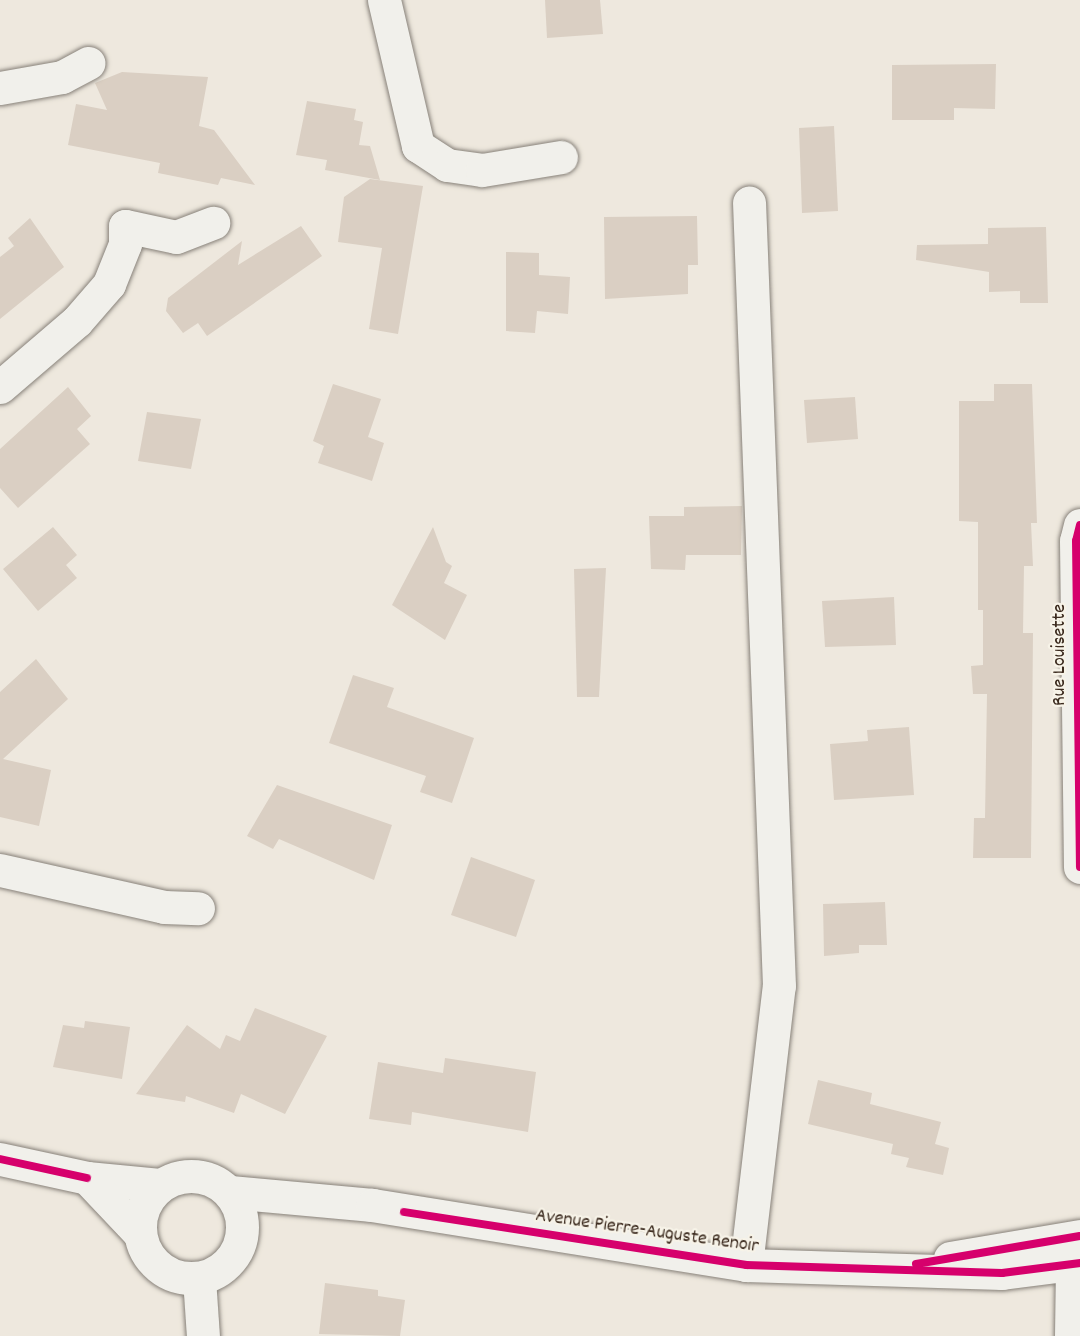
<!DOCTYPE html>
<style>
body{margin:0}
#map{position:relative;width:1080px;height:1336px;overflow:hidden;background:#eee8de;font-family:Dekko,sans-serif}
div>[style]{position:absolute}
.building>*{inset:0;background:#dacfc3}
.roads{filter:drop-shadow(0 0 2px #878179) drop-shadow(0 0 2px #878179)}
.minor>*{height:33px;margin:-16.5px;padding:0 16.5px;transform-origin:16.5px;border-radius:16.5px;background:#f1f0eb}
.major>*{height:33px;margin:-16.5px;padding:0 16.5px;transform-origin:16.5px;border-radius:16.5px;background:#f1f0eb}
.major>.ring{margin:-16.5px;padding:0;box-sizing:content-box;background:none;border:33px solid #f1f0eb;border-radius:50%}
.cycleway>*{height:8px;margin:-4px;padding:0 4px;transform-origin:4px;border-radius:4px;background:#d6006c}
span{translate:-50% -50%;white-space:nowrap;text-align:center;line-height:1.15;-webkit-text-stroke:4.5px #f7f3e8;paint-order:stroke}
.street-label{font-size:20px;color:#3b2a1e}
</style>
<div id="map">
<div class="building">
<i style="clip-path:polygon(545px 0,600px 0,603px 34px,547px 38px)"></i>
<i style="clip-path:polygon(996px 64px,995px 109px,954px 108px,954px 120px,892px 120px,892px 65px)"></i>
<i style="clip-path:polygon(122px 72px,208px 77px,199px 126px,214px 130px,255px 185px,221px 178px,218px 185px,158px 173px,160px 163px,68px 145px,76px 104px,107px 110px,95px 83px)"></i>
<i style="clip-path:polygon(307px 101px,356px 109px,354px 120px,363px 122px,359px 145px,370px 146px,380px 180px,325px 170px,327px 160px,296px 155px)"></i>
<i style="clip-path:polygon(834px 126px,838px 211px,802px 213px,799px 128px)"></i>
<i style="clip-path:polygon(370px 179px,423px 186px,398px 334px,369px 329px,382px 248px,338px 242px,344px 197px)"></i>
<i style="clip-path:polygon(697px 216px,698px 265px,688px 265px,688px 294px,605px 299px,604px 217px)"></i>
<i style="clip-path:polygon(30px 218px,64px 267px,0 319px,0 257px,14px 246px,8px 238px)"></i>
<i style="clip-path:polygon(301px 226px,322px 256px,207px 336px,198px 323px,183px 333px,166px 311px,168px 298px,242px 241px,238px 265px)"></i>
<i style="clip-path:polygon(1046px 227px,1048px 303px,1020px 303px,1020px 291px,989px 292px,989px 272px,916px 260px,917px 245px,988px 244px,988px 228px)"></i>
<i style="clip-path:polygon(506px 252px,539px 253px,539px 275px,570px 277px,568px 314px,537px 311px,535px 333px,506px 331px)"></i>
<i style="clip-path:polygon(333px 384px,381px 399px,368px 437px,384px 443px,372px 481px,318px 463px,324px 446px,313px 441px)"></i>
<i style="clip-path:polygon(994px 384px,1032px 384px,1037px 523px,1031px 523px,1033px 566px,1024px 566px,1023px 633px,1033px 633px,1031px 858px,973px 858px,974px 818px,985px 818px,987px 694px,973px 694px,971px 666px,983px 665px,983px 610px,978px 610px,978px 522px,959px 521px,959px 401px,994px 401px)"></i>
<i style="clip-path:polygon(68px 387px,91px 416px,77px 429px,90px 444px,18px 508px,0 488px,0 449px)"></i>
<i style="clip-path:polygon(855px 397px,858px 439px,807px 443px,804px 400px)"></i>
<i style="clip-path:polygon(147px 412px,201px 419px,191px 469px,138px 461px)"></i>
<i style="clip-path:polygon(742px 506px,741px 555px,686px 555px,685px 570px,651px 569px,649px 516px,684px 516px,684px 507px)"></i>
<i style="clip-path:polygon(53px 527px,77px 555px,66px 565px,77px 578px,38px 611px,3px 569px)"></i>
<i style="clip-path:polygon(433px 527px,446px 562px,452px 566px,444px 583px,467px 595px,445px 640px,392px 605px)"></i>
<i style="clip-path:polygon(606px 568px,599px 697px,577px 697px,574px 569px)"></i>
<i style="clip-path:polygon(894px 597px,896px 645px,825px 647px,822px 601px)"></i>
<i style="clip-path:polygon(36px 659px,68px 699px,3px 759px,51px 770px,39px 826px,0 817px,0 692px)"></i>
<i style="clip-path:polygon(353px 675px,394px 688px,387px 707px,474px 738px,452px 803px,420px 792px,426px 776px,329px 743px)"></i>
<i style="clip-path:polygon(909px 727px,914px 795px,834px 800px,830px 744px,868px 741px,867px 730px)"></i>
<i style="clip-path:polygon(277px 785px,392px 825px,374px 880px,279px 839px,273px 849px,247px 836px)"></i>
<i style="clip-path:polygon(471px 857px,535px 880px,516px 937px,451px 915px)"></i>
<i style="clip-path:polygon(885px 902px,887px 945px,859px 945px,859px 953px,824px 956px,823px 904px)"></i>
<i style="clip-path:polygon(255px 1008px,327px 1036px,285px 1114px,241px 1094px,234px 1113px,186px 1096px,185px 1102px,136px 1094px,187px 1025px,220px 1049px,226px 1035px,240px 1041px)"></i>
<i style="clip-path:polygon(85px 1021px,130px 1027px,122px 1079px,53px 1067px,63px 1025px,84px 1028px)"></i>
<i style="clip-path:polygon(445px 1058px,536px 1072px,528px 1132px,412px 1112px,411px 1125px,369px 1119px,378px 1062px,443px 1073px)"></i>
<i style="clip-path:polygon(818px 1080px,872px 1093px,870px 1104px,941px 1122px,935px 1144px,949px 1148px,943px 1175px,906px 1167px,909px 1158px,891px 1154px,893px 1144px,808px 1124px)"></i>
<i style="clip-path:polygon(325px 1283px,378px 1290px,378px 1296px,405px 1300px,400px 1336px,319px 1334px)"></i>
</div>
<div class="roads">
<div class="minor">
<i style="left:384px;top:0;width:150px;rotate:76.9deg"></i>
<i style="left:418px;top:146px;width:35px;rotate:33deg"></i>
<i style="left:447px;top:165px;width:35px;rotate:8deg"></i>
<i style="left:482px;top:170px;width:80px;rotate:-9.3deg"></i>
<i style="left:0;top:88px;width:63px;rotate:-10.1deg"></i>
<i style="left:62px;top:77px;width:30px;rotate:-28deg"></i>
<i style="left:0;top:387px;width:101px;rotate:-40.6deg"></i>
<i style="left:77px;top:321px;width:49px;rotate:-49.1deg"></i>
<i style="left:109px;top:284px;width:43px;rotate:-68.2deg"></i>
<i style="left:125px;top:244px;width:18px;rotate:-90deg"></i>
<i style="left:125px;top:226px;width:52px;rotate:12.2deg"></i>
<i style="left:176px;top:237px;width:40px;rotate:-21deg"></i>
<i style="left:1080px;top:525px;width:16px;rotate:104deg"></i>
<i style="left:1076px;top:541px;width:326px;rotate:89.3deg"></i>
<i style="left:0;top:870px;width:168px;rotate:12.7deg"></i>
<i style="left:164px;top:907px;width:34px;rotate:2deg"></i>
<i style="left:746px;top:1265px;width:281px;rotate:-83.3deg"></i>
<i style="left:779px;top:986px;width:784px;rotate:-92.19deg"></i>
<i style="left:199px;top:1278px;width:58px;rotate:86.1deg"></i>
<i style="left:1071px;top:1336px;width:71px;rotate:-89.2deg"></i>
<i style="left:1072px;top:1265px;width:13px;rotate:-51deg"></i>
</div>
<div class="major">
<i style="left:0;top:1159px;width:89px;rotate:12.3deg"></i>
<i style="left:87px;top:1178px;width:73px;rotate:5.5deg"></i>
<i class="ring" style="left:140px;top:1176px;width:69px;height:69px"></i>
<i style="left:87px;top:1178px;width:76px;rotate:46.6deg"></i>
<i style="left:230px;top:1192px;width:143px;rotate:5.2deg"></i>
<i style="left:372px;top:1205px;width:379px;rotate:9.1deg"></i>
<i style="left:746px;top:1265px;width:256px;rotate:1.8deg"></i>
<i style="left:1002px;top:1273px;width:79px;rotate:-7.3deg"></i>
<i style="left:950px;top:1258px;width:132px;rotate:-9.6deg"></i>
</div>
</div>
<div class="cycleway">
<i style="left:1080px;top:525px;width:16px;rotate:104deg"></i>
<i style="left:1076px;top:541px;width:326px;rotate:89.3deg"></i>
<i style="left:0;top:1159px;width:89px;rotate:12.3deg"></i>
<i style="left:404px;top:1212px;width:346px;rotate:8.8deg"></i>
<i style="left:746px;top:1265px;width:256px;rotate:1.8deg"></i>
<i style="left:1002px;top:1273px;width:79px;rotate:-7.3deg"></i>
<i style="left:916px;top:1264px;width:166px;rotate:-9.7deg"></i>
</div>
<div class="street-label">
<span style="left:1060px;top:655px;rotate:-90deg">Rue Louisette</span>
<span style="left:647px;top:1232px;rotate:8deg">Avenue Pierre-Auguste Renoir</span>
</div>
</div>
